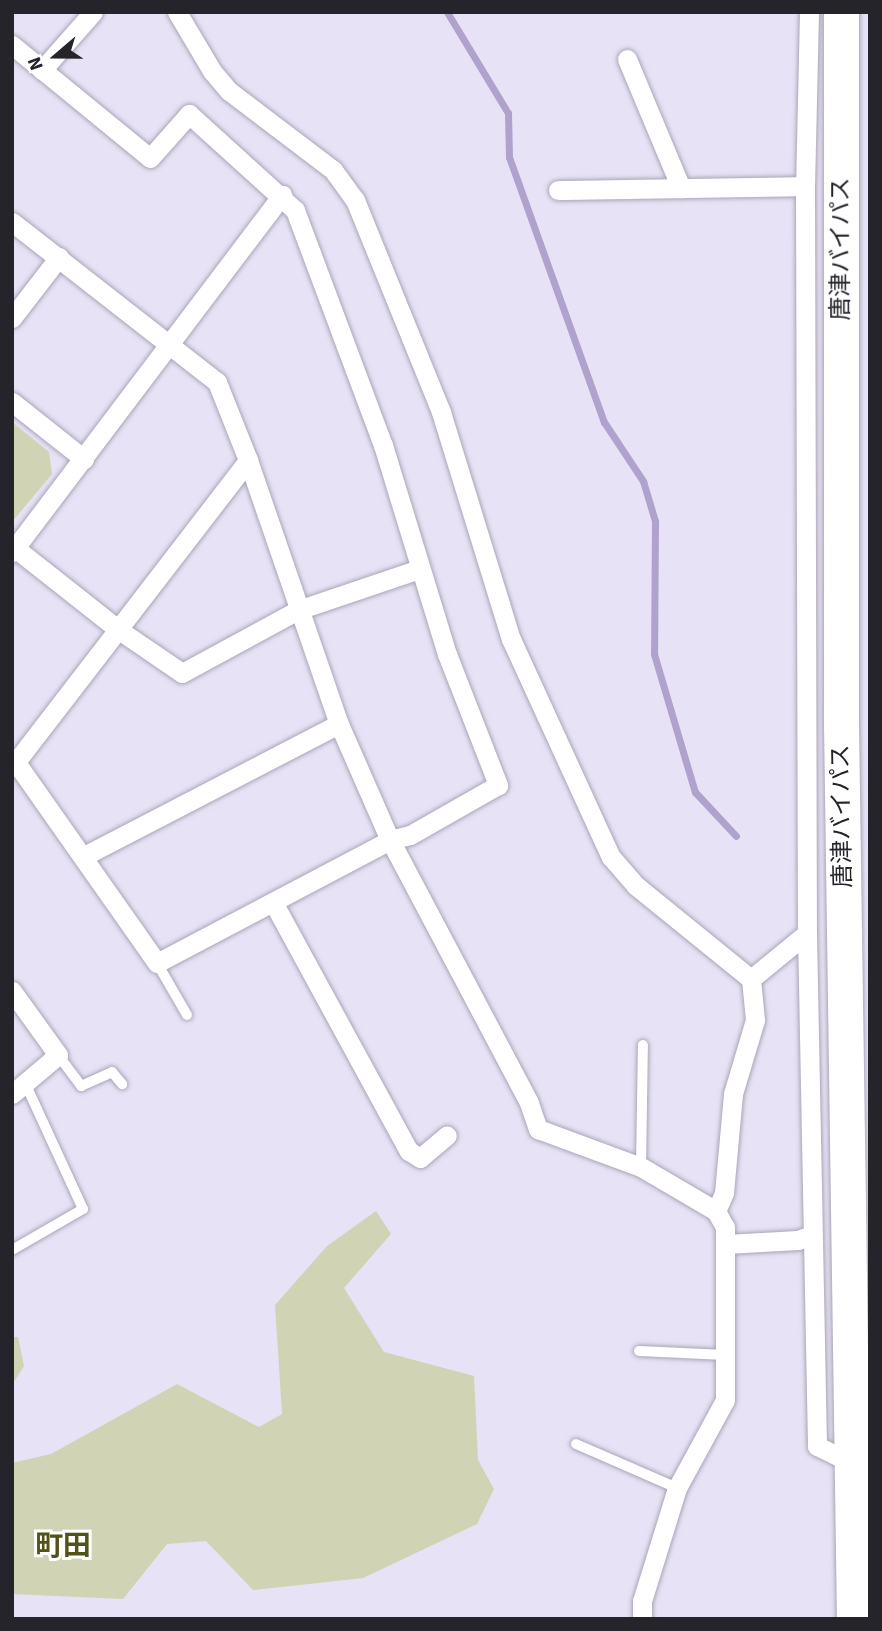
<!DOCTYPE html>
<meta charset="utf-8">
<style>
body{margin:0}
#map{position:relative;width:882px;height:1631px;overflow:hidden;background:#e8e2f6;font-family:"Source Sans 3","Noto Sans JP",sans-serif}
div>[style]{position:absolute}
.green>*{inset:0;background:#d0d3b4}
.stream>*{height:7px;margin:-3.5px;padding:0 3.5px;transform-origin:3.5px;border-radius:3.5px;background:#afa2cc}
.roads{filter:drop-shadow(0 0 2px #aaa5b7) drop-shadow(0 0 2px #aaa5b7)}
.lane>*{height:10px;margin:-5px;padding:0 5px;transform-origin:5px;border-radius:5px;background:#fff}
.street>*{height:19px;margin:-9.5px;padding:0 9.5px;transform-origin:9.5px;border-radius:9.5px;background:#fff}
.highway>*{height:35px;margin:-17.5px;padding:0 17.5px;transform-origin:17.5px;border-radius:17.5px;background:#fff}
span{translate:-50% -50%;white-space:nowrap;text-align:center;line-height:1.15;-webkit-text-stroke:6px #fff;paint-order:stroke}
.street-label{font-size:24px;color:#26242b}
.quarter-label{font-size:28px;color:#525318;font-weight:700}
.frame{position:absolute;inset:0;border:14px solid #26242b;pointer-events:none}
.north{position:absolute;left:21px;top:21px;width:70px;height:70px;-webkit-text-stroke:5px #fff;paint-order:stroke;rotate:250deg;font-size:19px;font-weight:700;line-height:28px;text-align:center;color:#26242b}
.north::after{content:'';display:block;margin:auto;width:24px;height:32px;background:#26242b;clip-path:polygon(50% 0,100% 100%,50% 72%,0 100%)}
</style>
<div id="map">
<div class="green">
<i style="clip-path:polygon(12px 422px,49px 452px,52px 474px,12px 522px)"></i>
<i style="clip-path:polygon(376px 1211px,391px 1234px,344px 1288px,384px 1352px,474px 1376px,478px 1460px,494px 1489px,477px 1524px,363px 1578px,253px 1590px,206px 1541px,167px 1544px,123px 1599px,12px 1594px,12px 1463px,51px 1454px,177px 1384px,259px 1427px,282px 1414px,275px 1305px,327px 1246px)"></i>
<i style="clip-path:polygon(12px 1337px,18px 1337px,24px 1366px,12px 1385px)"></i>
</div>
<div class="stream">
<i style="left:447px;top:12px;width:118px;rotate:58.9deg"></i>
<i style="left:508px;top:113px;width:44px;rotate:88.7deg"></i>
<i style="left:509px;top:157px;width:282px;rotate:70.3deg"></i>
<i style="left:604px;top:422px;width:71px;rotate:56.5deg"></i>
<i style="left:643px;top:481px;width:42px;rotate:73.3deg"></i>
<i style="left:655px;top:521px;width:133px;rotate:90.4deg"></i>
<i style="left:654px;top:654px;width:144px;rotate:73.5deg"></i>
<i style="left:695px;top:792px;width:60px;rotate:47deg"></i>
</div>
<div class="roads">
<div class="lane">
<i style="left:157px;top:963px;width:60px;rotate:60deg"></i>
<i style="left:58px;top:1055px;width:39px;rotate:53deg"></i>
<i style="left:81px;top:1086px;width:34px;rotate:-24deg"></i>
<i style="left:112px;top:1072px;width:16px;rotate:50deg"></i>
<i style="left:641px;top:1167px;width:122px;rotate:-89.1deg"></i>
<i style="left:12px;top:1250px;width:82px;rotate:-30deg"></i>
<i style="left:83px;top:1209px;width:139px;rotate:-114.7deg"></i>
<i style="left:639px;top:1351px;width:87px;rotate:2.6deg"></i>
<i style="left:576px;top:1444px;width:110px;rotate:23.5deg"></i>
</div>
<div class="street">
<i style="left:177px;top:12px;width:69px;rotate:59.3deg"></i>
<i style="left:212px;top:71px;width:26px;rotate:50deg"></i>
<i style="left:229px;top:91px;width:131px;rotate:37.2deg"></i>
<i style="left:333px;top:170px;width:37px;rotate:54deg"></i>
<i style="left:355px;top:200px;width:229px;rotate:67.9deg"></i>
<i style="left:441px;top:412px;width:238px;rotate:72.9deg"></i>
<i style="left:511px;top:639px;width:240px;rotate:65.4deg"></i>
<i style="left:611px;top:857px;width:37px;rotate:49deg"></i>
<i style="left:635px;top:885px;width:149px;rotate:39deg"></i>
<i style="left:751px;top:979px;width:41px;rotate:84.4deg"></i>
<i style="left:755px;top:1020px;width:77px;rotate:106.6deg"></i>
<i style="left:733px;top:1094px;width:99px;rotate:95.2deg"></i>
<i style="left:724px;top:1193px;width:20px;rotate:114deg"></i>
<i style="left:809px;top:12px;width:174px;rotate:91.3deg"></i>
<i style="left:805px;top:186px;width:747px;rotate:89.85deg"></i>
<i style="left:807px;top:933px;width:513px;rotate:88.88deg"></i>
<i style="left:817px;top:1446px;width:39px;rotate:26deg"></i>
<i style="left:12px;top:45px;width:178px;rotate:39.3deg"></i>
<i style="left:150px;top:158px;width:59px;rotate:-48.4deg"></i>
<i style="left:189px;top:114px;width:143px;rotate:42.2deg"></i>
<i style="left:295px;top:210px;width:251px;rotate:69.5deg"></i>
<i style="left:383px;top:445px;width:219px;rotate:73deg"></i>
<i style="left:447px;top:654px;width:141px;rotate:68.7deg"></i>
<i style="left:498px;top:785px;width:101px;rotate:150.4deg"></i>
<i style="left:410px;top:835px;width:21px;rotate:166deg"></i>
<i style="left:390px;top:840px;width:263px;rotate:152.2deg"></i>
<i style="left:157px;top:963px;width:243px;rotate:-125.1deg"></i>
<i style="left:627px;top:59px;width:140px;rotate:67.3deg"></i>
<i style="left:42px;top:70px;width:77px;rotate:-48.7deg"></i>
<i style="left:558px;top:190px;width:247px;rotate:-0.9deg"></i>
<i style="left:12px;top:222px;width:260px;rotate:38deg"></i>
<i style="left:217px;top:382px;width:84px;rotate:68.3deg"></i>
<i style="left:248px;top:460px;width:279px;rotate:71deg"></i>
<i style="left:339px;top:724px;width:127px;rotate:66.3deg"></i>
<i style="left:390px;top:840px;width:297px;rotate:62.1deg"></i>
<i style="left:529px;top:1103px;width:28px;rotate:71deg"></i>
<i style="left:538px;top:1129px;width:110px;rotate:20.3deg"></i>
<i style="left:641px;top:1167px;width:87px;rotate:30.4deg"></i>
<i style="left:716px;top:1211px;width:18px;rotate:61deg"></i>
<i style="left:725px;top:1227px;width:173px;rotate:90deg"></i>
<i style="left:725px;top:1400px;width:100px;rotate:118.6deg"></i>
<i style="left:677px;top:1488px;width:118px;rotate:107.2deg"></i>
<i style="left:642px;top:1601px;width:18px;rotate:90deg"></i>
<i style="left:12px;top:318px;width:77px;rotate:-52.4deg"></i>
<i style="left:12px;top:402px;width:92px;rotate:38.4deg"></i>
<i style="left:15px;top:548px;width:132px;rotate:38.3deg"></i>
<i style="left:119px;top:630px;width:76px;rotate:34.3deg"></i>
<i style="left:182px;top:673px;width:132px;rotate:-28.5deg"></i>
<i style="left:298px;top:610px;width:128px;rotate:-18.7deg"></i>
<i style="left:12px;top:552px;width:448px;rotate:-52.9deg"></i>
<i style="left:12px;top:767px;width:387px;rotate:-52.4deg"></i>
<i style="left:84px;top:856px;width:287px;rotate:-27.4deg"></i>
<i style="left:273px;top:902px;width:284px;rotate:61.4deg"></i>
<i style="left:409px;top:1151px;width:13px;rotate:32deg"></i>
<i style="left:420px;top:1158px;width:35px;rotate:-40deg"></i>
<i style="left:751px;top:979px;width:72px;rotate:-39.4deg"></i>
<i style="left:12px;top:991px;width:79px;rotate:54.3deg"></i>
<i style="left:58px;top:1055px;width:60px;rotate:139.7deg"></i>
<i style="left:726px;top:1244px;width:72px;rotate:-3.2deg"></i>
<i style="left:798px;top:1240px;width:15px;rotate:-20deg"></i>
</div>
<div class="highway">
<i style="left:841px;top:12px;width:712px;rotate:90deg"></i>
<i style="left:841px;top:724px;width:895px;rotate:89.17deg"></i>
</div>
</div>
<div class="street-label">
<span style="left:841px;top:249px;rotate:-90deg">唐津バイパス</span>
<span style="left:842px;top:816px;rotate:-91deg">唐津バイパス</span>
</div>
<div class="quarter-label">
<span style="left:63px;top:1546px">町田</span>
</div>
<div class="frame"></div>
<div class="north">N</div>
</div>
